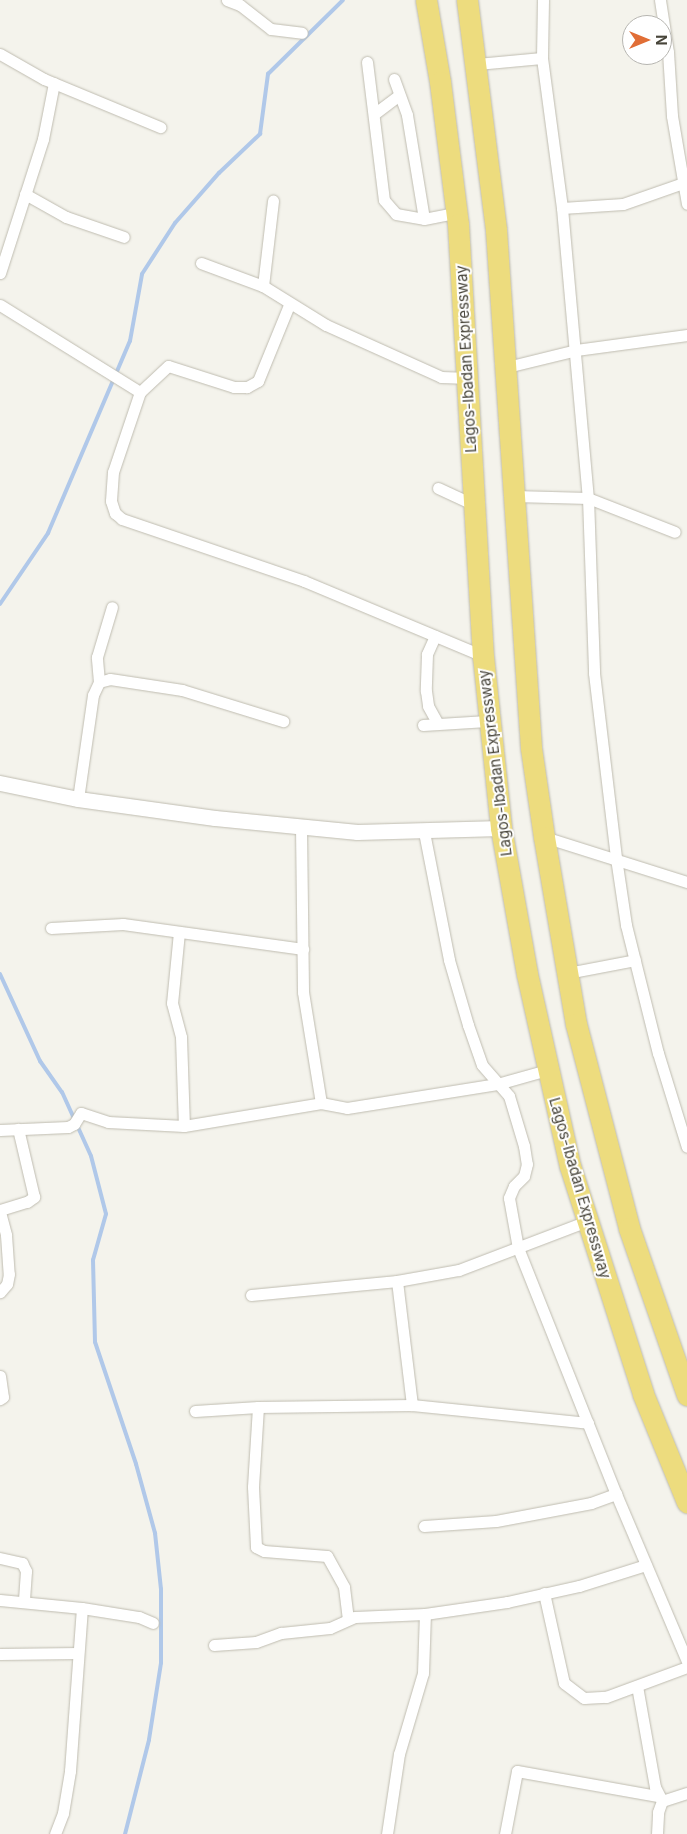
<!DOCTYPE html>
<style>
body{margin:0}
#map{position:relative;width:687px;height:1834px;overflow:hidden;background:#f4f3ec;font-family:Inter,sans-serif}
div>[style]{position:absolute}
.stream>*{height:4px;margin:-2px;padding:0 2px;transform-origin:2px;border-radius:2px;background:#b0c8e9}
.roads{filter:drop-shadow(0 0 1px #bfbcb0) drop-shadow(0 0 1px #bfbcb0)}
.minor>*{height:11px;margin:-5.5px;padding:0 5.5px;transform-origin:5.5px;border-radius:5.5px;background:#fff}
.tertiary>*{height:15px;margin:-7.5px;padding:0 7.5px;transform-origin:7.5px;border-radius:7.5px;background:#fff}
.motorway>*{height:21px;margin:-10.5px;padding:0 10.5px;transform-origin:10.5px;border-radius:10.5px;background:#eddc7e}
span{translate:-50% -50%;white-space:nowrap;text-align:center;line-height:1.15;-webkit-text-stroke:4px #fff;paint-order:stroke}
.street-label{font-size:15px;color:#48453a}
.north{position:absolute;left:622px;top:15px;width:50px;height:50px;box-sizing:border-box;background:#fff;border:1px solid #b6b5b0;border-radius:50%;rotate:90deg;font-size:14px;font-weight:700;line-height:20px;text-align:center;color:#48453a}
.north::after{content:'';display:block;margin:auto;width:18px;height:22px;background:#e16e36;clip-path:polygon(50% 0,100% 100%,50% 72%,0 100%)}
</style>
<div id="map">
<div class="stream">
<i style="left:0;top:604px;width:86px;rotate:-55.9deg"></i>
<i style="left:48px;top:533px;width:209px;rotate:-66.9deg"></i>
<i style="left:130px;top:341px;width:68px;rotate:-79.8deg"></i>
<i style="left:142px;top:274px;width:61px;rotate:-57.1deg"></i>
<i style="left:175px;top:223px;width:67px;rotate:-48.7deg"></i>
<i style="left:219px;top:173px;width:57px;rotate:-43.6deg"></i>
<i style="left:260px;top:134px;width:61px;rotate:-82.4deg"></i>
<i style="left:268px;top:74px;width:105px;rotate:-44.6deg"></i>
<i style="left:0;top:974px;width:96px;rotate:65.3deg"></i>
<i style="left:40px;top:1061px;width:38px;rotate:55deg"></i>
<i style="left:62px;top:1092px;width:70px;rotate:65.6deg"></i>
<i style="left:91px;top:1156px;width:60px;rotate:75.5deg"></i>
<i style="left:106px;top:1214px;width:48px;rotate:105.8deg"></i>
<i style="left:93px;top:1260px;width:82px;rotate:88.6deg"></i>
<i style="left:95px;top:1342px;width:129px;rotate:71.4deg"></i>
<i style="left:136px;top:1464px;width:72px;rotate:74.6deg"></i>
<i style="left:155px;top:1533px;width:56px;rotate:83.9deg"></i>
<i style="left:161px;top:1589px;width:74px;rotate:90deg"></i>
<i style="left:161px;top:1663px;width:78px;rotate:98.9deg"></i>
<i style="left:149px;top:1740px;width:97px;rotate:104.3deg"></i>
</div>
<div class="roads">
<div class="minor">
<i style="left:227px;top:0;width:14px;rotate:21deg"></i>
<i style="left:240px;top:5px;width:39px;rotate:38deg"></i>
<i style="left:271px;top:29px;width:31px;rotate:7deg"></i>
<i style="left:543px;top:0;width:58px;rotate:91deg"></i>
<i style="left:542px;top:58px;width:151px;rotate:82.4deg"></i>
<i style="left:562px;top:208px;width:291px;rotate:84.9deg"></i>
<i style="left:588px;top:498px;width:175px;rotate:88deg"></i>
<i style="left:594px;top:673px;width:186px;rotate:83.2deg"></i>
<i style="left:616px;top:858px;width:68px;rotate:81.5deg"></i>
<i style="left:626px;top:925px;width:132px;rotate:76deg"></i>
<i style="left:658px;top:1053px;width:98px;rotate:72.9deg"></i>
<i style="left:660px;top:0;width:53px;rotate:81.3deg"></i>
<i style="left:668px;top:52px;width:64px;rotate:86.4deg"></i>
<i style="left:672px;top:116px;width:89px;rotate:80.3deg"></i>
<i style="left:0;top:54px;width:51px;rotate:29.6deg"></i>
<i style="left:44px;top:79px;width:126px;rotate:22.5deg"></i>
<i style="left:367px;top:62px;width:139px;rotate:83deg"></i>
<i style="left:384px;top:200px;width:18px;rotate:49deg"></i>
<i style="left:396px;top:214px;width:28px;rotate:10deg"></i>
<i style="left:424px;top:219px;width:33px;rotate:-11deg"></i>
<i style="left:477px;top:64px;width:65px;rotate:-5.3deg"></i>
<i style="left:394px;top:79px;width:38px;rotate:70deg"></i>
<i style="left:407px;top:115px;width:105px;rotate:80.7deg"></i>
<i style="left:374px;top:114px;width:31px;rotate:-37deg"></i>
<i style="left:25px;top:194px;width:47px;rotate:29.3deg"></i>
<i style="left:66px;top:217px;width:61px;rotate:19deg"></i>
<i style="left:562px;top:208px;width:61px;rotate:-3.8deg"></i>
<i style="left:623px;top:204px;width:64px;rotate:-19.3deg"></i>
<i style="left:201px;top:263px;width:66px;rotate:20.4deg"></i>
<i style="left:263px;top:286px;width:74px;rotate:31.8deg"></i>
<i style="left:326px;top:325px;width:126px;rotate:24.3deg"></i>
<i style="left:441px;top:377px;width:28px;rotate:2deg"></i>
<i style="left:0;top:273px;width:141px;rotate:-72.2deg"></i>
<i style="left:43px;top:139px;width:57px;rotate:-78.9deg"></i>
<i style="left:263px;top:286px;width:86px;rotate:-83.3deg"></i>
<i style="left:0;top:305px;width:165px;rotate:31.9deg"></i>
<i style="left:289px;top:305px;width:82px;rotate:112.2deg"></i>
<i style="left:258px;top:381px;width:13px;rotate:151deg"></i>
<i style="left:247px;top:387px;width:13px;rotate:180deg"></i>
<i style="left:234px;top:387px;width:69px;rotate:-162.3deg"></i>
<i style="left:168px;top:366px;width:38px;rotate:137deg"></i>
<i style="left:140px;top:392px;width:84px;rotate:108.6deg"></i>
<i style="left:113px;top:472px;width:29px;rotate:94deg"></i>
<i style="left:111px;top:501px;width:13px;rotate:72deg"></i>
<i style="left:115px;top:513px;width:9px;rotate:41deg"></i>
<i style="left:122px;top:519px;width:192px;rotate:18.8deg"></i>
<i style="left:304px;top:581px;width:194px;rotate:22.7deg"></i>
<i style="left:507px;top:367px;width:71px;rotate:-13.8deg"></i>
<i style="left:576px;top:350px;width:112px;rotate:-7.7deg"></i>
<i style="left:438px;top:488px;width:38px;rotate:25deg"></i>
<i style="left:514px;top:496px;width:74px;rotate:1.5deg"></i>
<i style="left:588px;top:498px;width:93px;rotate:21.3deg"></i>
<i style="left:435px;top:636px;width:20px;rotate:114deg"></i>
<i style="left:427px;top:654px;width:37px;rotate:92deg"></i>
<i style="left:426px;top:691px;width:15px;rotate:82deg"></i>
<i style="left:428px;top:706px;width:18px;rotate:61deg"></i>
<i style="left:99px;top:682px;width:11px;rotate:-15deg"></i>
<i style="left:110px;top:679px;width:73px;rotate:8.7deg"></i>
<i style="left:182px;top:690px;width:106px;rotate:17.1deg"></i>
<i style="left:423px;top:725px;width:64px;rotate:-3.6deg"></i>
<i style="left:78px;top:799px;width:105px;rotate:-81.8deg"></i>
<i style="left:93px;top:695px;width:14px;rotate:-65deg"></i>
<i style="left:99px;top:682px;width:25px;rotate:-95deg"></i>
<i style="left:97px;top:657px;width:52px;rotate:-73.3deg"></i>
<i style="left:301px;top:827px;width:165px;rotate:89.3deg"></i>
<i style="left:303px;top:992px;width:112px;rotate:80.8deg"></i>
<i style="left:424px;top:832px;width:130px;rotate:78.9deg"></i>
<i style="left:449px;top:960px;width:68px;rotate:73.7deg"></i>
<i style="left:468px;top:1025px;width:42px;rotate:70.7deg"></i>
<i style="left:482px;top:1065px;width:41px;rotate:48.9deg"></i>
<i style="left:509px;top:1096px;width:52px;rotate:73.3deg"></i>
<i style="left:524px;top:1146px;width:18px;rotate:81deg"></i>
<i style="left:527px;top:1164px;width:12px;rotate:104deg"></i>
<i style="left:524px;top:1176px;width:14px;rotate:135deg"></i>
<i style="left:514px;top:1186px;width:13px;rotate:113deg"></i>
<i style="left:509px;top:1198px;width:51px;rotate:79.8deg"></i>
<i style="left:518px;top:1248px;width:265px;rotate:68.3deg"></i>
<i style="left:616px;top:1494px;width:181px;rotate:67deg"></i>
<i style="left:544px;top:837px;width:150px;rotate:17.5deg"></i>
<i style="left:51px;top:928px;width:72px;rotate:-3.2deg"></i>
<i style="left:123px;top:924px;width:182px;rotate:7.9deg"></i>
<i style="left:179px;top:932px;width:71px;rotate:95.6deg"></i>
<i style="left:172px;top:1003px;width:35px;rotate:75deg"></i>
<i style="left:181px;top:1037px;width:89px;rotate:88.1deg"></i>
<i style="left:567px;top:973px;width:69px;rotate:-10.8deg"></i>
<i style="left:0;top:1130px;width:68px;rotate:-2.5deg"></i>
<i style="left:68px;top:1127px;width:7px;rotate:-27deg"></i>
<i style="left:74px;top:1124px;width:13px;rotate:-58deg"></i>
<i style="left:81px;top:1113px;width:28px;rotate:18deg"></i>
<i style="left:108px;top:1122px;width:76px;rotate:3deg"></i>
<i style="left:184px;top:1126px;width:139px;rotate:-9.5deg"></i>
<i style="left:321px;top:1103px;width:26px;rotate:11deg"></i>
<i style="left:347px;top:1108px;width:152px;rotate:-9.1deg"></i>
<i style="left:497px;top:1084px;width:52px;rotate:-15.6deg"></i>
<i style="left:0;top:1210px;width:28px;rotate:-17deg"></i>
<i style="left:27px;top:1202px;width:9px;rotate:-36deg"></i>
<i style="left:34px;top:1197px;width:70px;rotate:-103.2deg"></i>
<i style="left:0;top:1212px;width:24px;rotate:75deg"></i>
<i style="left:6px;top:1235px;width:39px;rotate:86deg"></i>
<i style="left:9px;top:1274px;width:10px;rotate:101deg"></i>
<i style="left:7px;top:1284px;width:11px;rotate:131deg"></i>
<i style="left:397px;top:1281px;width:125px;rotate:83.1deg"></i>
<i style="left:251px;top:1295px;width:147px;rotate:-5.5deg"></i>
<i style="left:397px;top:1281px;width:63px;rotate:-10.1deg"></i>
<i style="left:459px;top:1270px;width:137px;rotate:-20.9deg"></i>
<i style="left:0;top:1376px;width:21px;rotate:82deg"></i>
<i style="left:3px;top:1397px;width:4px;rotate:146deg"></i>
<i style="left:258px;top:1407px;width:80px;rotate:93.6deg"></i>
<i style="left:253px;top:1487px;width:60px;rotate:87.1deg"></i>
<i style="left:256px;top:1547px;width:9px;rotate:27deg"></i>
<i style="left:264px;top:1551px;width:63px;rotate:4.5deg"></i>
<i style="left:327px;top:1556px;width:35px;rotate:61deg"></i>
<i style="left:344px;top:1587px;width:31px;rotate:83deg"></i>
<i style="left:195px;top:1411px;width:63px;rotate:-3.6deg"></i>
<i style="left:258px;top:1407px;width:154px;rotate:-0.7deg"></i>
<i style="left:412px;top:1405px;width:177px;rotate:5.8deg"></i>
<i style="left:424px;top:1526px;width:72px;rotate:-4deg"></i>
<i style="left:496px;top:1521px;width:97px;rotate:-10.7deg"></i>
<i style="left:591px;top:1503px;width:27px;rotate:-20deg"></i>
<i style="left:0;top:1558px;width:23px;rotate:13deg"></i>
<i style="left:22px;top:1563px;width:9px;rotate:63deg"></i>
<i style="left:26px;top:1571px;width:31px;rotate:94deg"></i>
<i style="left:544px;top:1593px;width:92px;rotate:77.5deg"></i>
<i style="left:564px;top:1683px;width:25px;rotate:37deg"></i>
<i style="left:584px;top:1698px;width:22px;rotate:-3deg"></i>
<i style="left:606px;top:1697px;width:86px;rotate:-20.3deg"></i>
<i style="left:0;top:1600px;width:82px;rotate:5.6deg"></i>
<i style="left:82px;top:1608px;width:58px;rotate:9deg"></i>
<i style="left:139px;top:1617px;width:15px;rotate:23deg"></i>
<i style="left:214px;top:1645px;width:42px;rotate:-4.1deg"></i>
<i style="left:256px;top:1642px;width:27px;rotate:-20deg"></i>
<i style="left:281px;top:1633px;width:49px;rotate:-5.8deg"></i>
<i style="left:330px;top:1628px;width:27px;rotate:-24deg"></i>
<i style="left:355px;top:1617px;width:70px;rotate:-2.5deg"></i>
<i style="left:425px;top:1614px;width:83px;rotate:-8.3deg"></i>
<i style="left:507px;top:1602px;width:74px;rotate:-12.5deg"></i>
<i style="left:579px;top:1586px;width:70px;rotate:-17.4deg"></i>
<i style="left:0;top:1654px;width:78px;rotate:-0.7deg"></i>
<i style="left:637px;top:1686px;width:103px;rotate:79.9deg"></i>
<i style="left:655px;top:1787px;width:13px;rotate:63deg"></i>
<i style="left:55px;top:1834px;width:22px;rotate:-69deg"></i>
<i style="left:63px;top:1813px;width:43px;rotate:-80.5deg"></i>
<i style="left:70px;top:1771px;width:163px;rotate:-85.8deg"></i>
<i style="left:387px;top:1834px;width:81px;rotate:-81.5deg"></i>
<i style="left:399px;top:1754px;width:84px;rotate:-73.5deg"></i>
<i style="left:423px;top:1673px;width:59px;rotate:-88.1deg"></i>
<i style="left:505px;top:1834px;width:64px;rotate:-79.2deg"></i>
<i style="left:517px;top:1771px;width:143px;rotate:10.1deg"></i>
<i style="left:657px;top:1834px;width:22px;rotate:-87deg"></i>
<i style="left:658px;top:1812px;width:12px;rotate:-70deg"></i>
<i style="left:662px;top:1801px;width:26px;rotate:-18deg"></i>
</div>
<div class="tertiary">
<i style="left:0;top:783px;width:80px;rotate:11.6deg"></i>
<i style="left:78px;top:799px;width:138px;rotate:7.9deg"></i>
<i style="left:215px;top:818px;width:143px;rotate:5.6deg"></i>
<i style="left:357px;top:832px;width:144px;rotate:-1.6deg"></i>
</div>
<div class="motorway">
<i style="left:426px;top:0;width:83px;rotate:80.3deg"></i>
<i style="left:440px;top:82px;width:143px;rotate:82.8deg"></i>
<i style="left:458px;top:224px;width:433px;rotate:86.7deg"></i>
<i style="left:483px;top:656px;width:173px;rotate:84deg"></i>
<i style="left:501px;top:828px;width:148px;rotate:79.9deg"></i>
<i style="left:527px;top:974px;width:197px;rotate:77.4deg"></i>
<i style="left:570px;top:1166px;width:239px;rotate:72.2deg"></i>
<i style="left:643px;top:1394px;width:117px;rotate:67.8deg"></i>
<i style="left:467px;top:0;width:232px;rotate:82.8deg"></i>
<i style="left:496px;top:230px;width:519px;rotate:86.13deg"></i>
<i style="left:531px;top:748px;width:90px;rotate:81.7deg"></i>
<i style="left:544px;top:837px;width:190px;rotate:80.3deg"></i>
<i style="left:576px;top:1024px;width:211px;rotate:75.4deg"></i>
<i style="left:629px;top:1228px;width:177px;rotate:70.8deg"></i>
</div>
</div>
<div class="street-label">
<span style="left:466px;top:359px;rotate:-93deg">Lagos-Ibadan Expressway</span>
<span style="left:495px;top:763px;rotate:-97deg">Lagos-Ibadan Expressway</span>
<span style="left:580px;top:1188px;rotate:74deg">Lagos-Ibadan Expressway</span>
</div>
<div class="north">N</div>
</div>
